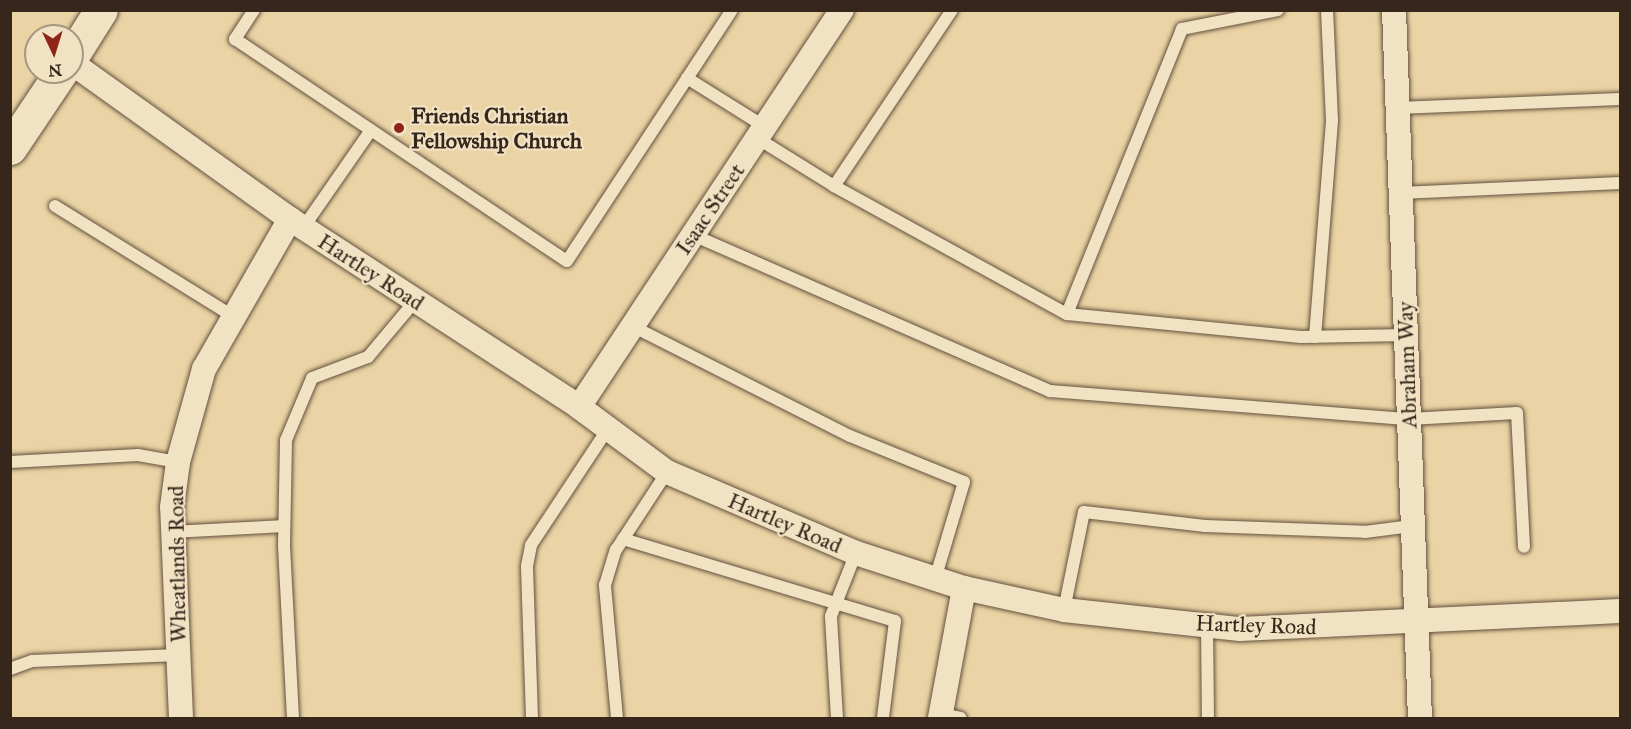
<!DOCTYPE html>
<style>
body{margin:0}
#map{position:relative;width:1631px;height:729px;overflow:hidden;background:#ead3a4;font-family:"IM FELL Great Primer",serif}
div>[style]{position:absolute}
.roads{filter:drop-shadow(0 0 2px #63513e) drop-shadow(0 0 2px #63513e)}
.lane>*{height:12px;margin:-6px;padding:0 6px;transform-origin:6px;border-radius:6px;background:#f1e2c4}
.street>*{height:24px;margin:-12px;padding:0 12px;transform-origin:12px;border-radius:12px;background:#f1e2c4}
.secondary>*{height:33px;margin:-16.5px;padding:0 16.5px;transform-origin:16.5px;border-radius:16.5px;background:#f1e2c4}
.dots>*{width:16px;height:16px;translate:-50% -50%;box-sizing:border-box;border:3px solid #f1e2c4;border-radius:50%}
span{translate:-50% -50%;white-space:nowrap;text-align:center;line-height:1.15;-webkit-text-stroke:4.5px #f1e2c4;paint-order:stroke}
.poi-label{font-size:22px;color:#36261c;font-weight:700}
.left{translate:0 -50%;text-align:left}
.street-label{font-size:22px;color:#36261c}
.frame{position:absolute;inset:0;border:12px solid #36261c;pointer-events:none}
.north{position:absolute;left:24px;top:24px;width:60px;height:60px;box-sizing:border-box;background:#f1e2c4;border:2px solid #a69781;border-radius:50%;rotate:176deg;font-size:16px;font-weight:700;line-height:24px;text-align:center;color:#36261c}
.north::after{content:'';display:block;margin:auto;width:21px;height:27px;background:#8f2418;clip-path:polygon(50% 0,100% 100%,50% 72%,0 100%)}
</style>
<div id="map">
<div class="roads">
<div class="lane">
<i style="left:254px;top:10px;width:35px;rotate:123deg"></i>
<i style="left:235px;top:39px;width:399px;rotate:33.8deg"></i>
<i style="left:567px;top:261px;width:300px;rotate:-56.7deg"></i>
<i style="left:952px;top:10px;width:212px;rotate:123.8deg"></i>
<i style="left:834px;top:186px;width:266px;rotate:28.8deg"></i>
<i style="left:1278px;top:10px;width:98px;rotate:168.8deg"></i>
<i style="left:1182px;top:29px;width:307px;rotate:112deg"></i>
<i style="left:1067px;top:314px;width:235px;rotate:5.6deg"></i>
<i style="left:1301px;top:337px;width:105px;rotate:-1.1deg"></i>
<i style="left:687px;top:78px;width:92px;rotate:32.1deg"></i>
<i style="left:1397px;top:108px;width:223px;rotate:-2.3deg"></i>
<i style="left:757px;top:138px;width:91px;rotate:31.9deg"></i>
<i style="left:1401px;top:193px;width:219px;rotate:-2.6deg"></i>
<i style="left:55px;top:206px;width:211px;rotate:31.8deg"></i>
<i style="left:303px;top:228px;width:119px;rotate:-55.2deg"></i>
<i style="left:693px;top:235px;width:390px;rotate:23.6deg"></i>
<i style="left:1050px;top:391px;width:360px;rotate:4.5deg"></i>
<i style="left:1409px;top:419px;width:108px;rotate:-3.2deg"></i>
<i style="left:1517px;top:413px;width:134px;rotate:87deg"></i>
<i style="left:632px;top:326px;width:244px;rotate:26.8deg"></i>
<i style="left:850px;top:436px;width:123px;rotate:22deg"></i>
<i style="left:964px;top:482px;width:101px;rotate:106.6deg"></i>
<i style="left:1315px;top:337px;width:218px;rotate:-85.5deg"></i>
<i style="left:1332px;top:120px;width:110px;rotate:-92.6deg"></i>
<i style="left:10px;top:462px;width:128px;rotate:-3.1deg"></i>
<i style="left:138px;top:455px;width:41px;rotate:9.9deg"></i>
<i style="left:173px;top:532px;width:111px;rotate:-3.1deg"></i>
<i style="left:623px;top:539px;width:284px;rotate:16.8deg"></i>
<i style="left:895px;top:621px;width:98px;rotate:97.1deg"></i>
<i style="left:1064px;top:610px;width:100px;rotate:-78.5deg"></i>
<i style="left:1084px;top:512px;width:122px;rotate:6.6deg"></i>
<i style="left:1205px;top:526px;width:160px;rotate:2.1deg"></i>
<i style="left:1365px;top:532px;width:47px;rotate:-7.3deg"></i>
<i style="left:1207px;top:625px;width:93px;rotate:89.4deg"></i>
<i style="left:10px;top:669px;width:23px;rotate:-20deg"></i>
<i style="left:32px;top:661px;width:146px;rotate:-2.4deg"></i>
<i style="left:940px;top:714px;width:21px;rotate:11deg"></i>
<i style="left:293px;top:718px;width:173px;rotate:-93deg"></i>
<i style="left:284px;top:545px;width:105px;rotate:-88.9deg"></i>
<i style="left:286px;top:440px;width:67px;rotate:-67.2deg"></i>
<i style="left:312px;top:378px;width:60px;rotate:-20.6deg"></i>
<i style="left:368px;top:357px;width:73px;rotate:-50deg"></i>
<i style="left:532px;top:718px;width:152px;rotate:-91.9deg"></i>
<i style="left:527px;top:566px;width:21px;rotate:-79deg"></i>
<i style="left:531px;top:545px;width:141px;rotate:-56.5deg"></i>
<i style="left:617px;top:718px;width:134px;rotate:-95.2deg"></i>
<i style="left:605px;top:585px;width:37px;rotate:-73deg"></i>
<i style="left:616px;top:550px;width:93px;rotate:-56.8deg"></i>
<i style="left:837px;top:718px;width:102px;rotate:-93.4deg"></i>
<i style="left:831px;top:616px;width:68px;rotate:-68.4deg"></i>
</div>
<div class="street">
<i style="left:1394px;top:10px;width:708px;rotate:87.9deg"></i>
<i style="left:72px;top:63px;width:268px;rotate:35.6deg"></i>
<i style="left:290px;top:219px;width:345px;rotate:33deg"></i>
<i style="left:579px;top:407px;width:109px;rotate:36.5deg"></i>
<i style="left:667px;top:472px;width:206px;rotate:23.2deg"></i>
<i style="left:856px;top:553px;width:114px;rotate:18deg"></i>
<i style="left:964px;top:588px;width:102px;rotate:12.4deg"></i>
<i style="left:1064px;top:610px;width:177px;rotate:6.2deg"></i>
<i style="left:1240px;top:629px;width:380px;rotate:-2.7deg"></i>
<i style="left:579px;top:407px;width:476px;rotate:-56.5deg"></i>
<i style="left:181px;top:718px;width:211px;rotate:-92.4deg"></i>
<i style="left:172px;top:507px;width:45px;rotate:-82.4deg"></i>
<i style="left:178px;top:462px;width:97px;rotate:-74.4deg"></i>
<i style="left:204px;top:369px;width:173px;rotate:-60.2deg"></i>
<i style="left:940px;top:718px;width:132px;rotate:-79.5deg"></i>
</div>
<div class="secondary">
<i style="left:72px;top:56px;width:54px;rotate:-57.8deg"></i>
<i style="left:10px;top:148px;width:92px;rotate:-56.1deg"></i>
</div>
</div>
<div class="dots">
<i style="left:399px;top:128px;background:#8f2418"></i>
</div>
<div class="poi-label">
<span class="left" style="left:411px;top:128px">Friends Christian<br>Fellowship Church</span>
</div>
<div class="street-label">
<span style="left:710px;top:209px;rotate:-56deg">Isaac Street</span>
<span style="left:371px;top:272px;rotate:33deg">Hartley Road</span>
<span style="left:1407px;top:365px;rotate:-92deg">Abraham Way</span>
<span style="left:785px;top:523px;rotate:23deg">Hartley Road</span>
<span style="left:177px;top:564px;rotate:-91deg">Wheatlands Road</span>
<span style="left:1256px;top:625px;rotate:2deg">Hartley Road</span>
</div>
<div class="frame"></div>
<div class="north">N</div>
</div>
